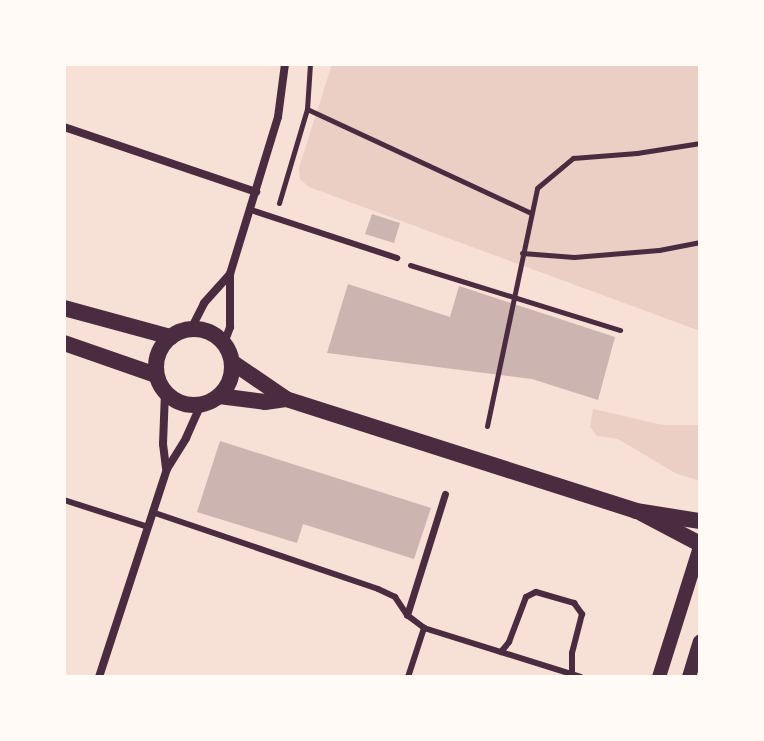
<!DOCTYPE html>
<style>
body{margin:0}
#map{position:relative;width:764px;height:741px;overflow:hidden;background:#f7e1d7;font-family:Inter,sans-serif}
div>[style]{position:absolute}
.green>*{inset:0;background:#ebcfc5}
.building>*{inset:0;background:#ccb4b1}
.path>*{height:5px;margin:-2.5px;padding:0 2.5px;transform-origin:2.5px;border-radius:2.5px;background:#4a2c40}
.service>*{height:6px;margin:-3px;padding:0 3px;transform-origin:3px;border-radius:3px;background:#4a2c40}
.pedestrian>*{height:7px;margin:-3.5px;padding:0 3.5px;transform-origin:3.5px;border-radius:3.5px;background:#4a2c40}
.minor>*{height:8px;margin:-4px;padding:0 4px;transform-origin:4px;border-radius:4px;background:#4a2c40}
.tertiary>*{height:14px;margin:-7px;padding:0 7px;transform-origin:7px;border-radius:7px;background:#4a2c40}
.secondary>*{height:16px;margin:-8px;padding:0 8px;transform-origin:8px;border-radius:8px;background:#4a2c40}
.secondary>.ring{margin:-8px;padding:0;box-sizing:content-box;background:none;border:16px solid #4a2c40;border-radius:50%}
span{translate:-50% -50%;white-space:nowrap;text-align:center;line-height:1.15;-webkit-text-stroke:6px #fffaf5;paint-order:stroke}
.frame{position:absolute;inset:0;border:66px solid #fffaf5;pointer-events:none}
</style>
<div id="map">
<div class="green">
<i style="clip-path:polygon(332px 64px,700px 64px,700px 331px,309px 187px,300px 179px,299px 168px)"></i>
<i style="clip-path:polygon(593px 409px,663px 425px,700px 425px,700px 481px,675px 473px,618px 439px,597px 436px,590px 427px)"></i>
</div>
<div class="building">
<i style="clip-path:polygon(372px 214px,400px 223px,394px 243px,365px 234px)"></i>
<i style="clip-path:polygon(348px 284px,450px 317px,459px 286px,615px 337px,598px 400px,532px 379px,327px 353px)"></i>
<i style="clip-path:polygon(220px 441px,431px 508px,414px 559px,303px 524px,297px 543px,197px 512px)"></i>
</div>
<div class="path">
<i style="left:307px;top:109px;width:247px;rotate:24.9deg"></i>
<i style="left:279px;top:203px;width:98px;rotate:-73.4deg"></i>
<i style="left:307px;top:109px;width:45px;rotate:-86.2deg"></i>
<i style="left:522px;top:253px;width:52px;rotate:4.4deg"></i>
<i style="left:574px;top:257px;width:85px;rotate:-4.7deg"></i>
<i style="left:659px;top:250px;width:42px;rotate:-11deg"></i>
<i style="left:410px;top:265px;width:220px;rotate:17.2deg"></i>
<i style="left:487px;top:426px;width:243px;rotate:-78.1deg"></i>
<i style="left:537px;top:188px;width:47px;rotate:-39.8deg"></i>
<i style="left:573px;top:158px;width:64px;rotate:-4.5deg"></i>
<i style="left:637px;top:153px;width:64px;rotate:-9deg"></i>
</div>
<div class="service">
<i style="left:251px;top:210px;width:154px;rotate:18.2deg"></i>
<i style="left:64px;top:500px;width:88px;rotate:17.8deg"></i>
<i style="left:152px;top:512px;width:239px;rotate:18.8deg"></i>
<i style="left:378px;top:589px;width:19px;rotate:25deg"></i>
<i style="left:395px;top:597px;width:22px;rotate:56deg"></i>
<i style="left:407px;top:615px;width:21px;rotate:37deg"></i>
<i style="left:424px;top:628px;width:164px;rotate:17.3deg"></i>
<i style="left:501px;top:652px;width:13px;rotate:-51deg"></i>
<i style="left:509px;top:642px;width:48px;rotate:-69.3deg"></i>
<i style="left:526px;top:597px;width:11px;rotate:-27deg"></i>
<i style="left:536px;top:592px;width:40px;rotate:16deg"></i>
<i style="left:574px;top:603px;width:14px;rotate:54deg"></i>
<i style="left:582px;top:614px;width:40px;rotate:104.4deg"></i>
<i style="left:572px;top:653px;width:21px;rotate:90deg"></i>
<i style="left:408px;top:677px;width:52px;rotate:-71.9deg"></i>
</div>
<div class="pedestrian">
<i style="left:407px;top:615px;width:127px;rotate:-72.6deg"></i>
</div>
<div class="minor">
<i style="left:64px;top:127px;width:203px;rotate:18.7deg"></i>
<i style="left:191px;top:329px;width:29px;rotate:-63deg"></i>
<i style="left:204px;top:303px;width:39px;rotate:-48deg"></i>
<i style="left:224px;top:343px;width:17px;rotate:-69deg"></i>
<i style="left:230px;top:327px;width:53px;rotate:-90deg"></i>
<i style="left:230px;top:274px;width:164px;rotate:-73deg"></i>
<i style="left:278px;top:117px;width:53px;rotate:-82.5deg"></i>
<i style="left:165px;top:392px;width:52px;rotate:92.2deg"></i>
<i style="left:163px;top:444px;width:24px;rotate:83deg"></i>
<i style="left:99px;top:677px;width:219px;rotate:-71.9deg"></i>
<i style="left:167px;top:469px;width:36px;rotate:-58deg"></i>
<i style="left:186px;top:438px;width:36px;rotate:-66deg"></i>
</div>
<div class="tertiary">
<i style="left:659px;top:677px;width:136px;rotate:-72.5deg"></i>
<i style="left:689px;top:677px;width:37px;rotate:-73deg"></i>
</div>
<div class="secondary">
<i style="left:64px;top:308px;width:111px;rotate:15.2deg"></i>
<i class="ring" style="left:156px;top:329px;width:60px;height:60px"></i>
<i style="left:64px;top:343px;width:97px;rotate:19.2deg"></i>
<i style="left:232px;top:362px;width:65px;rotate:34.4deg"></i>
<i style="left:286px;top:399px;width:367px;rotate:17.7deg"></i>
<i style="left:636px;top:511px;width:65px;rotate:8.9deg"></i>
<i style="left:219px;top:396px;width:46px;rotate:7.4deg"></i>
<i style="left:265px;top:402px;width:21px;rotate:-8deg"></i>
<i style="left:641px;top:513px;width:67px;rotate:27.7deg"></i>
</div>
<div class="frame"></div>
</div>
